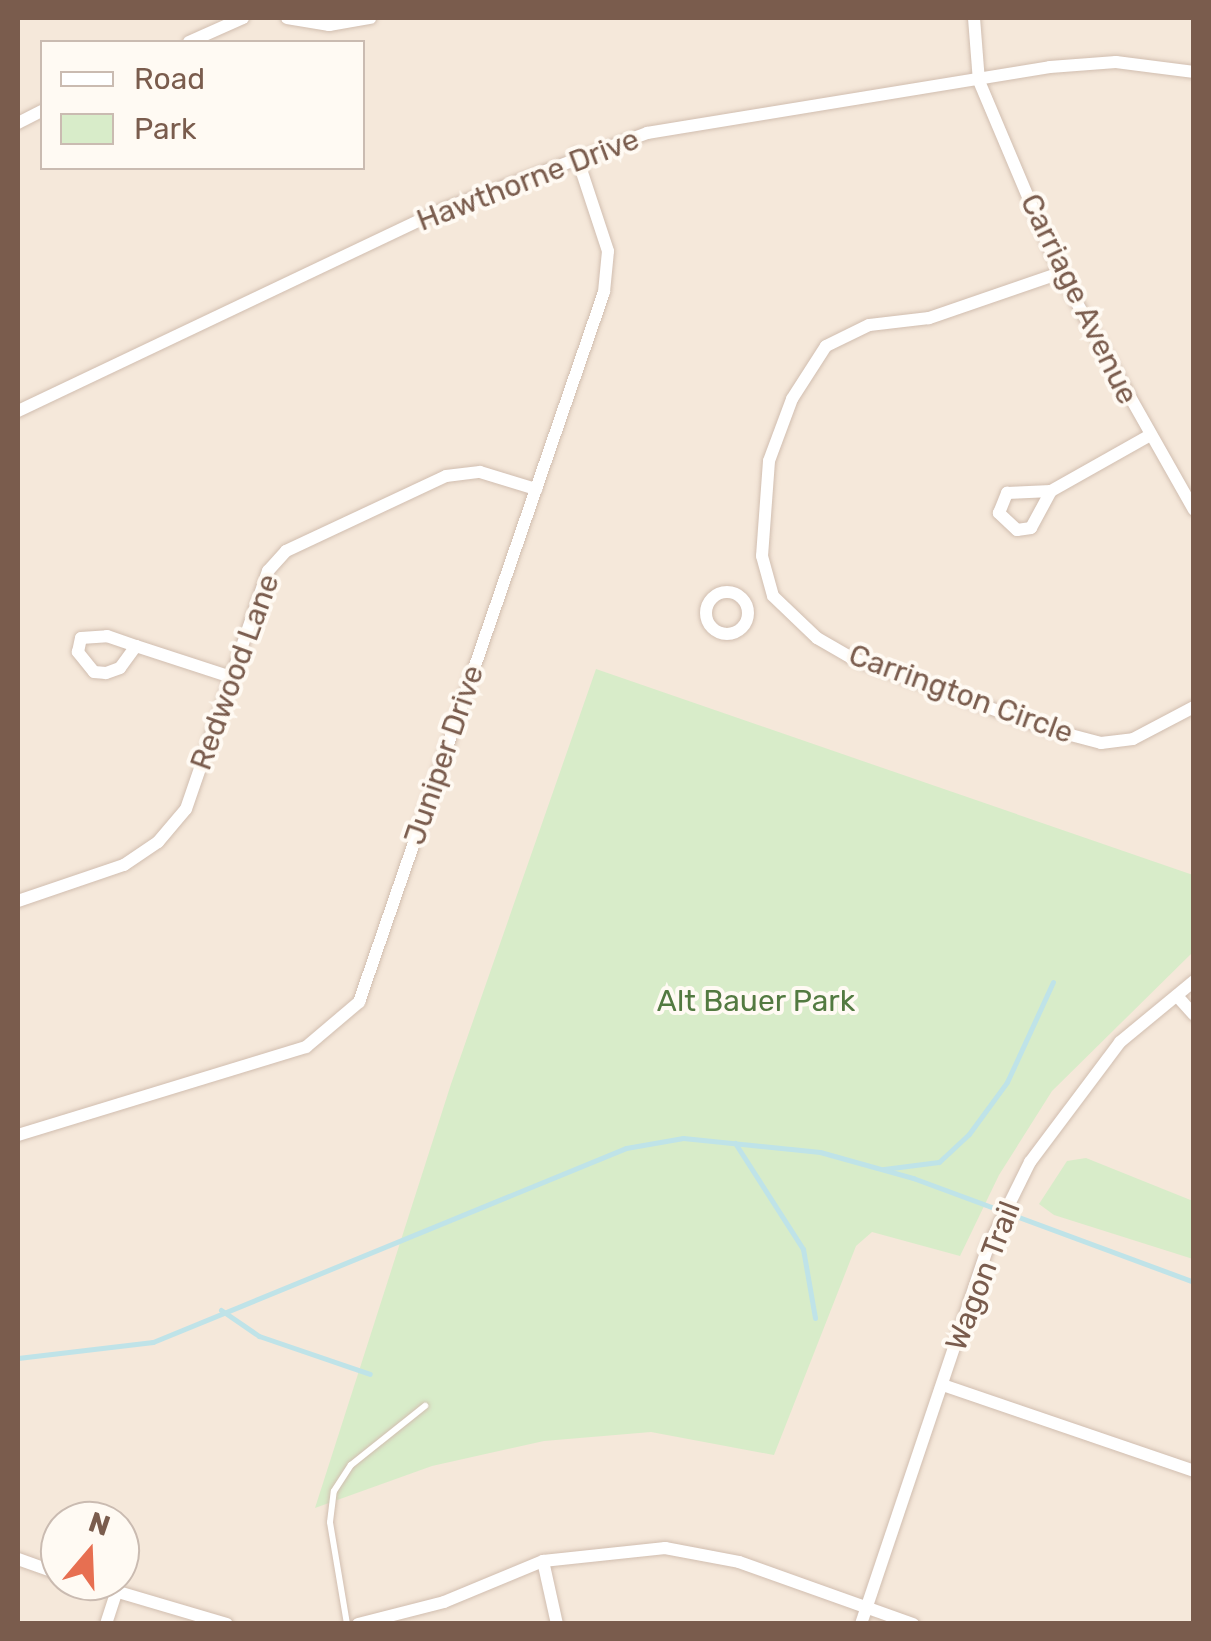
<!DOCTYPE html>
<style>
body{margin:0}
#map{position:relative;width:1211px;height:1641px;overflow:hidden;background:#fdf6ec;font-family:Rubik,sans-serif}
div>[style]{position:absolute}
.residential>*{inset:0;background:#f5e8da}
.green>*{inset:0;background:#d8ecc9}
.stream>*{height:5px;margin:-2.5px;padding:0 2.5px;transform-origin:2.5px;border-radius:2.5px;background:#bfe3e8}
.roads{filter:drop-shadow(0 0 2px #d1beb0) drop-shadow(0 0 2px #d1beb0)}
.lane>*{height:6px;margin:-3px;padding:0 3px;transform-origin:3px;border-radius:3px;background:#fff}
.street>*{height:12px;margin:-6px;padding:0 6px;transform-origin:6px;border-radius:6px;background:#fff}
.street>.ring{margin:-6px;padding:0;box-sizing:content-box;background:none;border:12px solid #fff;border-radius:50%}
span{translate:-50% -50%;white-space:nowrap;text-align:center;line-height:1.15;-webkit-text-stroke:8px #fffaf3;paint-order:stroke}
.street-label{font-size:30px;color:#7a5c4d}
.park-label{font-size:30px;color:#537a41}
.frame{position:absolute;inset:0;border:20px solid #7a5c4d;pointer-events:none}
.legend{position:absolute;left:40px;top:40px;width:325px;height:130px;box-sizing:border-box;background:#fffaf3;border:2px solid #cabbb1;margin:0;padding:12px 18px;list-style:none;font-size:30px;color:#7a5c4d}
.legend li{display:flex;align-items:center;gap:20px;height:50px}
.legend b{width:50px;border:2px solid #cabbb1}
.north{position:absolute;left:40px;top:1501px;width:100px;height:100px;box-sizing:border-box;background:#fffaf3;border:2px solid #cabbb1;border-radius:50%;rotate:19deg;font-size:28px;font-weight:700;line-height:40px;text-align:center;color:#7a5c4d}
.north::after{content:'';display:block;margin:auto;width:35px;height:45px;background:#e76f51;clip-path:polygon(50% 0,100% 100%,50% 72%,0 100%)}
</style>
<div id="map">
<div class="residential">
<i style="clip-path:polygon(evenodd,18px 18px,1193px 18px,1193px 1623px,18px 1623px,18px 18px,42px 42px,362px 42px,362px 168px,42px 168px,42px 42px,18px 18px,60px 1521px,120px 1521px,120px 1581px,60px 1581px,60px 1521px)"></i>
</div>
<div class="green">
<i style="clip-path:polygon(596px 669px,1193px 875px,1193px 952px,1052px 1091px,999px 1175px,960px 1256px,872px 1232px,856px 1246px,774px 1455px,651px 1432px,544px 1441px,432px 1466px,315px 1508px,451px 1084px)"></i>
<i style="clip-path:polygon(1086px 1158px,1193px 1201px,1193px 1259px,1054px 1215px,1039px 1204px,1067px 1161px)"></i>
</div>
<div class="stream">
<i style="left:735px;top:1143px;width:126px;rotate:57.3deg"></i>
<i style="left:803px;top:1249px;width:70px;rotate:80.1deg"></i>
<i style="left:884px;top:1169px;width:55px;rotate:-7.3deg"></i>
<i style="left:939px;top:1162px;width:41px;rotate:-43deg"></i>
<i style="left:969px;top:1134px;width:64px;rotate:-53.8deg"></i>
<i style="left:1007px;top:1082px;width:110px;rotate:-65.3deg"></i>
<i style="left:221px;top:1310px;width:46px;rotate:34.4deg"></i>
<i style="left:259px;top:1336px;width:117px;rotate:18.9deg"></i>
<i style="left:18px;top:1358px;width:136px;rotate:-6.8deg"></i>
<i style="left:153px;top:1342px;width:511px;rotate:-22.3deg"></i>
<i style="left:626px;top:1148px;width:58px;rotate:-10deg"></i>
<i style="left:683px;top:1138px;width:138px;rotate:5.8deg"></i>
<i style="left:820px;top:1152px;width:97px;rotate:15.6deg"></i>
<i style="left:913px;top:1178px;width:300px;rotate:20.3deg"></i>
</div>
<div class="roads">
<div class="lane">
<i style="left:347px;top:1624px;width:103px;rotate:-99.5deg"></i>
<i style="left:330px;top:1522px;width:31px;rotate:-83deg"></i>
<i style="left:334px;top:1491px;width:31px;rotate:-57deg"></i>
<i style="left:351px;top:1465px;width:95px;rotate:-38.6deg"></i>
</div>
<div class="street">
<i style="left:287px;top:18px;width:43px;rotate:9.5deg"></i>
<i style="left:329px;top:25px;width:42px;rotate:-9.7deg"></i>
<i style="left:974px;top:18px;width:63px;rotate:85.5deg"></i>
<i style="left:979px;top:81px;width:208px;rotate:67.1deg"></i>
<i style="left:1060px;top:273px;width:272px;rotate:60.5deg"></i>
<i style="left:189px;top:42px;width:59px;rotate:-24deg"></i>
<i style="left:18px;top:123px;width:27px;rotate:-27deg"></i>
<i style="left:1060px;top:273px;width:139px;rotate:161deg"></i>
<i style="left:929px;top:318px;width:60px;rotate:173.3deg"></i>
<i style="left:869px;top:325px;width:48px;rotate:154deg"></i>
<i style="left:826px;top:346px;width:63px;rotate:122.7deg"></i>
<i style="left:792px;top:399px;width:66px;rotate:110.4deg"></i>
<i style="left:769px;top:461px;width:95px;rotate:94.2deg"></i>
<i style="left:762px;top:556px;width:41px;rotate:74.6deg"></i>
<i style="left:773px;top:596px;width:61px;rotate:43.7deg"></i>
<i style="left:817px;top:638px;width:39px;rotate:30deg"></i>
<i style="left:851px;top:658px;width:209px;rotate:19.8deg"></i>
<i style="left:1048px;top:729px;width:55px;rotate:14.8deg"></i>
<i style="left:1101px;top:743px;width:32px;rotate:-7deg"></i>
<i style="left:1133px;top:739px;width:69px;rotate:-27.7deg"></i>
<i style="left:18px;top:411px;width:471px;rotate:-25.4deg"></i>
<i style="left:443px;top:209px;width:218px;rotate:-20.4deg"></i>
<i style="left:647px;top:133px;width:408px;rotate:-9.3deg"></i>
<i style="left:1050px;top:67px;width:66px;rotate:-4.3deg"></i>
<i style="left:1116px;top:62px;width:79px;rotate:7.3deg"></i>
<i style="left:1051px;top:491px;width:42px;rotate:118.4deg"></i>
<i style="left:1031px;top:528px;width:14px;rotate:172deg"></i>
<i style="left:1017px;top:530px;width:25px;rotate:-137deg"></i>
<i style="left:999px;top:513px;width:22px;rotate:-68deg"></i>
<i style="left:1007px;top:493px;width:44px;rotate:-2.6deg"></i>
<i style="left:1051px;top:491px;width:110px;rotate:-29.4deg"></i>
<i class="ring" style="left:706px;top:592px;width:30px;height:30px"></i>
<i style="left:136px;top:646px;width:27px;rotate:126deg"></i>
<i style="left:120px;top:668px;width:15px;rotate:160deg"></i>
<i style="left:106px;top:673px;width:12px;rotate:-175deg"></i>
<i style="left:94px;top:672px;width:26px;rotate:-129deg"></i>
<i style="left:78px;top:652px;width:14px;rotate:-78deg"></i>
<i style="left:81px;top:638px;width:26px;rotate:-4deg"></i>
<i style="left:107px;top:636px;width:31px;rotate:19deg"></i>
<i style="left:136px;top:646px;width:100px;rotate:18.1deg"></i>
<i style="left:18px;top:901px;width:112px;rotate:-18.8deg"></i>
<i style="left:124px;top:865px;width:41px;rotate:-34.1deg"></i>
<i style="left:158px;top:842px;width:43px;rotate:-49.7deg"></i>
<i style="left:186px;top:809px;width:252px;rotate:-71deg"></i>
<i style="left:268px;top:571px;width:27px;rotate:-48deg"></i>
<i style="left:286px;top:551px;width:177px;rotate:-25.1deg"></i>
<i style="left:446px;top:476px;width:34px;rotate:-7deg"></i>
<i style="left:480px;top:472px;width:59px;rotate:16.9deg"></i>
<i style="left:1177px;top:996px;width:25px;rotate:48deg"></i>
<i style="left:18px;top:1135px;width:301px;rotate:-17deg"></i>
<i style="left:306px;top:1047px;width:70px;rotate:-40.3deg"></i>
<i style="left:359px;top:1002px;width:751px;rotate:-70.96deg"></i>
<i style="left:604px;top:292px;width:41px;rotate:-84.4deg"></i>
<i style="left:608px;top:251px;width:102px;rotate:-108.3deg"></i>
<i style="left:943px;top:1385px;width:265px;rotate:18.9deg"></i>
<i style="left:18px;top:1559px;width:45px;rotate:19.7deg"></i>
<i style="left:543px;top:1561px;width:65px;rotate:77.5deg"></i>
<i style="left:81px;top:1581px;width:152px;rotate:16.4deg"></i>
<i style="left:106px;top:1624px;width:33px;rotate:-72deg"></i>
<i style="left:358px;top:1624px;width:89px;rotate:-14.3deg"></i>
<i style="left:444px;top:1602px;width:107px;rotate:-22.5deg"></i>
<i style="left:543px;top:1561px;width:123px;rotate:-6.1deg"></i>
<i style="left:665px;top:1548px;width:75px;rotate:10.7deg"></i>
<i style="left:739px;top:1562px;width:185px;rotate:19.6deg"></i>
<i style="left:861px;top:1624px;width:396px;rotate:-71.4deg"></i>
<i style="left:987px;top:1249px;width:97px;rotate:-63.7deg"></i>
<i style="left:1030px;top:1162px;width:150px;rotate:-53.1deg"></i>
<i style="left:1120px;top:1042px;width:96px;rotate:-39.5deg"></i>
</div>
</div>
<div class="street-label">
<span style="left:528px;top:180px;rotate:-21deg">Hawthorne Drive</span>
<span style="left:1079px;top:299px;rotate:64deg">Carriage Avenue</span>
<span style="left:235px;top:672px;rotate:-70deg">Redwood Lane</span>
<span style="left:961px;top:694px;rotate:20deg">Carrington Circle</span>
<span style="left:444px;top:755px;rotate:-71deg">Juniper Drive</span>
<span style="left:983px;top:1276px;rotate:-69deg">Wagon Trail</span>
</div>
<div class="park-label">
<span style="left:756px;top:1001px">Alt Bauer Park</span>
</div>
<div class="frame"></div>
<ul class="legend">
<li><b style="height:12px;background:#fff"></b>Road</li>
<li><b style="height:28px;background:#d8ecc9"></b>Park</li>
</ul>
<div class="north">N</div>
</div>
